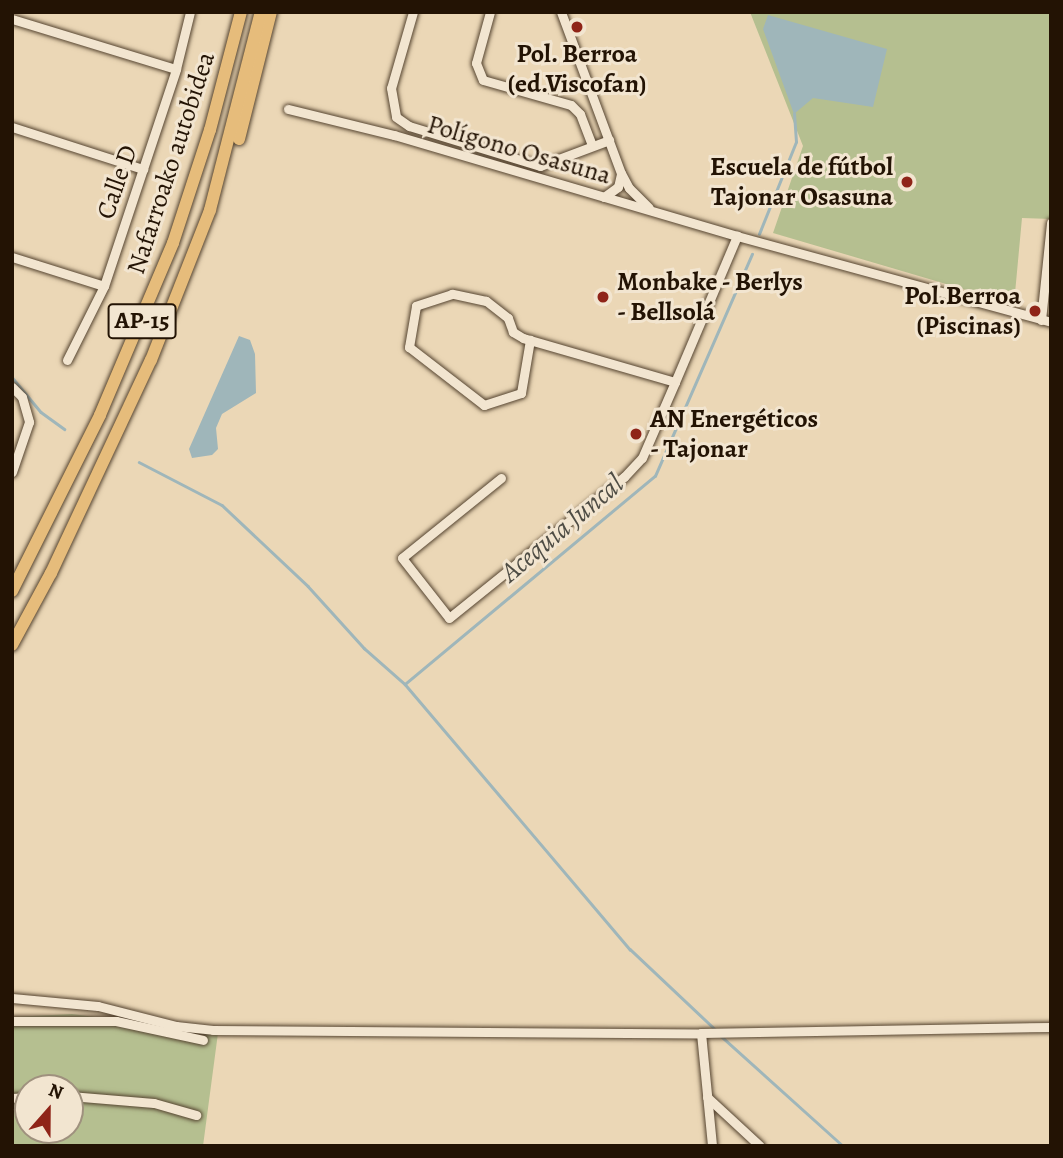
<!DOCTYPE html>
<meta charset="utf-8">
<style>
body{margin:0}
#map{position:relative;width:1063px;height:1158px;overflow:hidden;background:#ebd7b6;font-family:Alegreya,serif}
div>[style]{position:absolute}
.green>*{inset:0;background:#b5bf90}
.water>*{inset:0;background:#9fb6ba}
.stream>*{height:2.5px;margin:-1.25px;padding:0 1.25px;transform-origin:1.25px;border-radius:1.25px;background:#9fb6ba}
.roads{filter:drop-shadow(0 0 2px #554430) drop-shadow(0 0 2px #554430)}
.minor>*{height:9px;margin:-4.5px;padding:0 4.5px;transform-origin:4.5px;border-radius:4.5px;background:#f2e5d0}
.highway>*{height:12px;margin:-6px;padding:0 6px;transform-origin:6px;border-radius:6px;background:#e6bc7b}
.dots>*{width:19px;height:19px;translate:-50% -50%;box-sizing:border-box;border:4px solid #f2e5d0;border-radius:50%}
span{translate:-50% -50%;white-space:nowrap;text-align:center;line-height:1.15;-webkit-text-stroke:6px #f2e5d0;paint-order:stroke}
.shield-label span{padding:2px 5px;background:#f2e5d0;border:2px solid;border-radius:5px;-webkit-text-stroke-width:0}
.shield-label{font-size:24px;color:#231304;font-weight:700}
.poi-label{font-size:26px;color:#231304;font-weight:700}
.right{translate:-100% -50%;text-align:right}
.left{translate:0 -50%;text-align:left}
.street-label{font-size:26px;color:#231304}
.water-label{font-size:28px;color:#4e4c44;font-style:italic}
.frame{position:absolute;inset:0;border:14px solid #231304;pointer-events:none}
.north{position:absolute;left:14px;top:1074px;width:70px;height:70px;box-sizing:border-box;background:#f2e5d0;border:2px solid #9f917e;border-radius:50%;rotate:21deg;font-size:19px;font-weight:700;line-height:28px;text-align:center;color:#231304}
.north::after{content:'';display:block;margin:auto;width:24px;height:32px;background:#8f2418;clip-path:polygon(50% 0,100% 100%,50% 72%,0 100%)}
</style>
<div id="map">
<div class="green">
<i style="clip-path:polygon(750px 12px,1051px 12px,1051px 219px,1022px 218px,1014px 304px,773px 233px,803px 146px)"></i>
<i style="clip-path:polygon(evenodd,72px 1014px,218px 1033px,203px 1146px,12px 1146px,12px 1017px,72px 1014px,28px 1088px,70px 1088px,70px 1130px,28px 1130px,28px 1088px)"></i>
</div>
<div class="water">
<i style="clip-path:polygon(768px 15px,887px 49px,873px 107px,813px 98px,794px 114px,763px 29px)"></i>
<i style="clip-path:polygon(239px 336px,250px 340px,255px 354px,256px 393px,222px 414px,216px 428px,218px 449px,212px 455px,192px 458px,189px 449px)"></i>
</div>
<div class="stream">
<i style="left:759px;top:234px;width:99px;rotate:-68.1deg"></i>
<i style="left:796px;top:142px;width:28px;rotate:-94deg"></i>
<i style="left:12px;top:377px;width:45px;rotate:50.4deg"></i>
<i style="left:41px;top:412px;width:29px;rotate:36deg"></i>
<i style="left:139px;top:462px;width:93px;rotate:27.4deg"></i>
<i style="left:222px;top:505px;width:118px;rotate:43.3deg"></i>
<i style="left:308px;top:586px;width:84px;rotate:47.9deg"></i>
<i style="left:364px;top:648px;width:55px;rotate:41.3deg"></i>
<i style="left:405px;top:684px;width:348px;rotate:49.7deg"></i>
<i style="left:630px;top:949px;width:117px;rotate:43.3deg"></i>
<i style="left:405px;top:684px;width:325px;rotate:-39.8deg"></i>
<i style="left:655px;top:476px;width:242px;rotate:-66.4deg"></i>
<i style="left:721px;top:1036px;width:164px;rotate:42deg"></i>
</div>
<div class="roads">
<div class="minor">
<i style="left:413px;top:12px;width:79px;rotate:106.1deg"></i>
<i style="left:391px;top:88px;width:29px;rotate:80deg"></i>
<i style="left:396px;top:117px;width:16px;rotate:35deg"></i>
<i style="left:409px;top:126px;width:137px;rotate:17deg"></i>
<i style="left:540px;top:166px;width:74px;rotate:-20.6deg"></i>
<i style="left:490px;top:12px;width:53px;rotate:105.4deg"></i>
<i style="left:476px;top:63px;width:18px;rotate:68deg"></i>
<i style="left:483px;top:80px;width:91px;rotate:15.9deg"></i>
<i style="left:571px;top:105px;width:13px;rotate:45deg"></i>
<i style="left:580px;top:114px;width:34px;rotate:69deg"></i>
<i style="left:561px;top:12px;width:172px;rotate:69.6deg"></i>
<i style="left:621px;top:173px;width:17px;rotate:62deg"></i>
<i style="left:629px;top:188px;width:28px;rotate:45deg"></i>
<i style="left:12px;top:19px;width:171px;rotate:17deg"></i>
<i style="left:288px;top:109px;width:109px;rotate:13.8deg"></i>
<i style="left:394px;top:135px;width:358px;rotate:16.4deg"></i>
<i style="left:737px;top:236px;width:326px;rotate:15.3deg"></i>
<i style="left:12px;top:127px;width:138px;rotate:17.8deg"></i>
<i style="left:604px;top:197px;width:17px;rotate:-36deg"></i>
<i style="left:618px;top:187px;width:13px;rotate:-77deg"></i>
<i style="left:12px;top:257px;width:96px;rotate:17.5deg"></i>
<i style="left:1041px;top:320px;width:98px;rotate:-84.1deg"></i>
<i style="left:67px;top:360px;width:83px;rotate:-63.4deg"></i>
<i style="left:104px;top:286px;width:229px;rotate:-71.6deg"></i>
<i style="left:176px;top:69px;width:59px;rotate:-76.2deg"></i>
<i style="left:675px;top:382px;width:159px;rotate:-67deg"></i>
<i style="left:12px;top:387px;width:14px;rotate:45deg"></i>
<i style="left:22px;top:397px;width:26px;rotate:74deg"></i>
<i style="left:29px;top:422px;width:53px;rotate:108.8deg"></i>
<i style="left:501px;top:478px;width:127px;rotate:141.1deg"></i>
<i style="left:402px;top:558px;width:76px;rotate:51.9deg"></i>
<i style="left:449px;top:618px;width:225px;rotate:-38.9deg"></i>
<i style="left:624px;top:477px;width:26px;rotate:-47deg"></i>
<i style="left:642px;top:458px;width:83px;rotate:-66.5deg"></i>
<i style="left:675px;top:382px;width:158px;rotate:-163.9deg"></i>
<i style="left:523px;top:338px;width:12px;rotate:-149deg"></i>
<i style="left:513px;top:332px;width:15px;rotate:-110deg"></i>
<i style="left:508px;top:318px;width:28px;rotate:-142deg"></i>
<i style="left:486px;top:301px;width:35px;rotate:-168deg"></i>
<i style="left:452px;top:294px;width:38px;rotate:162deg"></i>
<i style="left:416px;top:306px;width:42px;rotate:99.7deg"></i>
<i style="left:409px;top:347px;width:95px;rotate:37.7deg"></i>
<i style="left:484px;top:405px;width:39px;rotate:-18deg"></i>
<i style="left:521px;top:393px;width:54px;rotate:-80.4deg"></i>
<i style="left:12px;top:998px;width:86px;rotate:5.3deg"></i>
<i style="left:98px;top:1006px;width:81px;rotate:14.4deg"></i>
<i style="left:176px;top:1026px;width:37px;rotate:6deg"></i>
<i style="left:213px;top:1030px;width:488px;rotate:0.4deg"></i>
<i style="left:701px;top:1033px;width:350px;rotate:-1deg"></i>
<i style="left:12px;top:1021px;width:104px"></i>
<i style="left:116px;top:1021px;width:89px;rotate:12.3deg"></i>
<i style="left:701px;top:1033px;width:114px;rotate:84.4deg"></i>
<i style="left:70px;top:1096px;width:84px;rotate:4.8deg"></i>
<i style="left:154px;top:1103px;width:44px;rotate:15.9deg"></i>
<i style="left:707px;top:1097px;width:72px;rotate:42.8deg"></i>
<i style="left:12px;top:1098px;width:16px;rotate:-4deg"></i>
</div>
<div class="highway">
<i style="left:239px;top:139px;width:131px;rotate:-75.9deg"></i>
<i style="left:12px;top:591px;width:197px;rotate:-63.4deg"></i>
<i style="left:100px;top:415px;width:187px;rotate:-67deg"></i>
<i style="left:173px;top:243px;width:119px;rotate:-71.9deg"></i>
<i style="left:210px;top:130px;width:122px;rotate:-75.3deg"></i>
<i style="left:12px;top:645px;width:82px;rotate:-61.6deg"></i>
<i style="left:51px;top:573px;width:235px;rotate:-64.9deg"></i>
<i style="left:151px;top:360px;width:161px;rotate:-68.5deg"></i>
<i style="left:210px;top:210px;width:204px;rotate:-75.6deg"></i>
</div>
</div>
<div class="dots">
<i style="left:577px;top:27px;background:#8f2418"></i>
<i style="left:907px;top:182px;background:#8f2418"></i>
<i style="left:603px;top:297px;background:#8f2418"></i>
<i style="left:1035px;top:311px;background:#8f2418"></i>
<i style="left:636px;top:434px;background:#8f2418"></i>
</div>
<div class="shield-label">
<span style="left:142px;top:321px">AP-15</span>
</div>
<div class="poi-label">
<span style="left:577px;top:69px">Pol. Berroa<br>(ed.Viscofan)</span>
<span class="right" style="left:893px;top:182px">Escuela de fútbol<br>Tajonar Osasuna</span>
<span class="left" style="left:617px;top:297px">Monbake - Berlys<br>- Bellsolá</span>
<span class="right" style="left:1021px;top:311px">Pol.Berroa<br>(Piscinas)</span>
<span class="left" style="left:650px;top:434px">AN Energéticos<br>- Tajonar</span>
</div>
<div class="street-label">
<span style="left:519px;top:150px;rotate:16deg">Polígono Osasuna</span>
<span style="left:171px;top:163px;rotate:-72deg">Nafarroako autobidea</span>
<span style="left:117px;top:182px;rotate:-71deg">Calle D</span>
</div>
<div class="water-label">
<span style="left:562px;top:528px;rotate:-40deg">Acequia Juncal</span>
</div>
<div class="frame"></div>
<div class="north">N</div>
</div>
